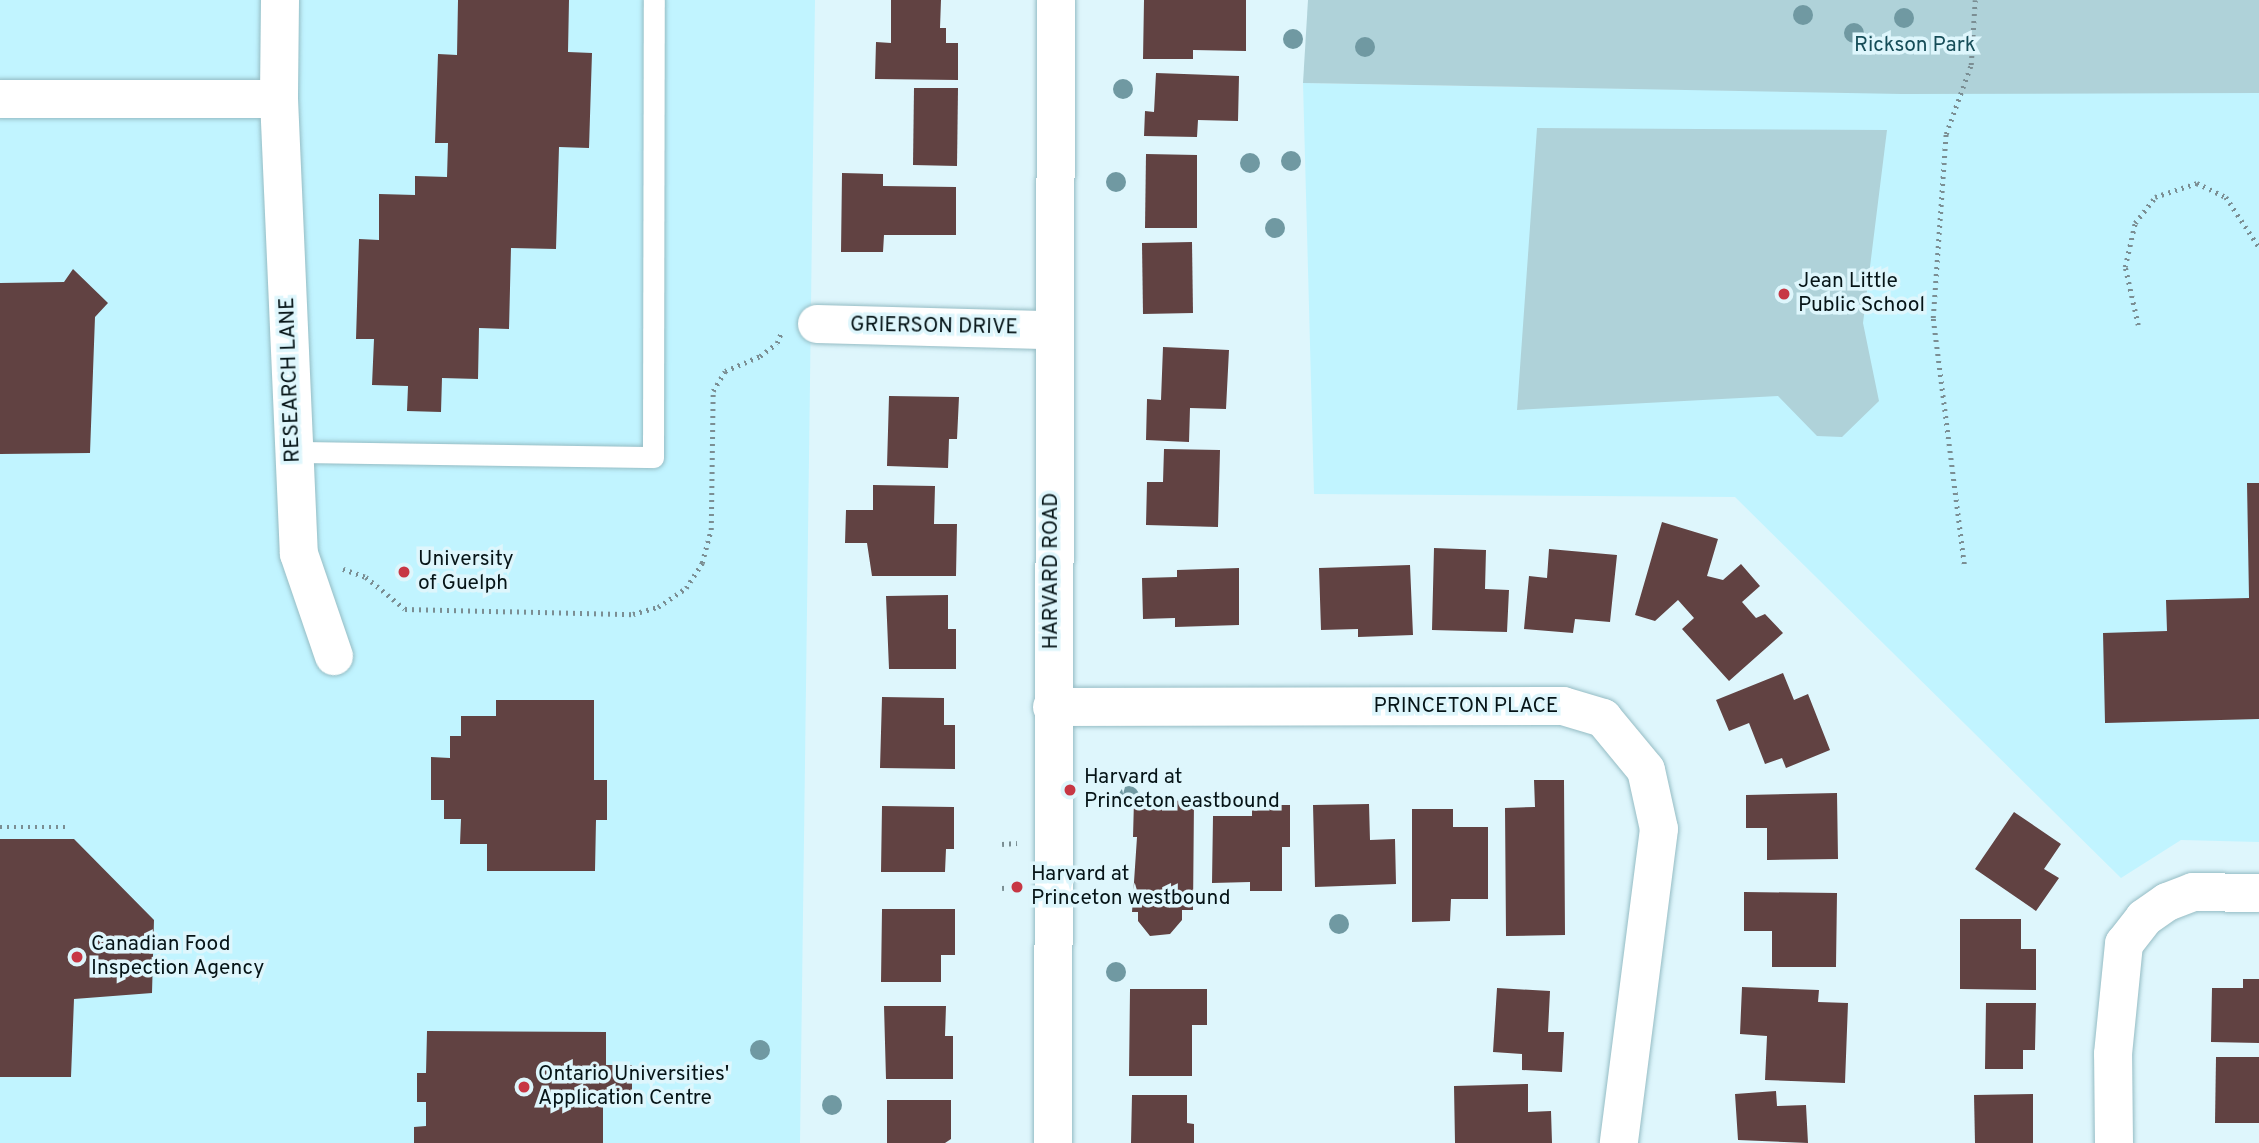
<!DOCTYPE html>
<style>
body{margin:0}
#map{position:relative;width:2259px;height:1143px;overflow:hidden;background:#def6fc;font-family:Overpass,sans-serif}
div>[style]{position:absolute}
.built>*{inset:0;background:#c1f4ff}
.green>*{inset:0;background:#afd2d9}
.building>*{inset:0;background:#614242}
.path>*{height:4.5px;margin-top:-2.25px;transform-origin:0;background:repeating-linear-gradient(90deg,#7b8e93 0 2px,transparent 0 7px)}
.roads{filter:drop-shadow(0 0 2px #95bcc4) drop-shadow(0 0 2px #95bcc4)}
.lane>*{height:21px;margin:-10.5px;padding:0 10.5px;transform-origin:10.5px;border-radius:10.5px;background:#fff}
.street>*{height:38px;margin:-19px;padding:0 19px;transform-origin:19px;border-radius:19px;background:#fff}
.trees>*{width:20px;height:20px;margin:-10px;border-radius:50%;background:#7099a2}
.dots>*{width:19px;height:19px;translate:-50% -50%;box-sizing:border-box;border:4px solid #def6fc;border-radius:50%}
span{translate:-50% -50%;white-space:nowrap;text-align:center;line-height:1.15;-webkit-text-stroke:7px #def6fc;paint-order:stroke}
.park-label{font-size:21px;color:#164d58}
.poi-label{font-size:21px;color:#061417}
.left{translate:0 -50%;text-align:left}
.street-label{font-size:21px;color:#061417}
</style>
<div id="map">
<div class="built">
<i style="clip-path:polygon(0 0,815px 0,800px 1143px,0 1143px)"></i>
<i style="clip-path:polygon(1303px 83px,1874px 93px,2259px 93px,2259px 842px,2181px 840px,2121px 878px,1735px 497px,1314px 494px)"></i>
</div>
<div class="green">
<i style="clip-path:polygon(1308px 0,2259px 0,2259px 93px,1902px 94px,1303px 83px)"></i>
<i style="clip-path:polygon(1537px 128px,1887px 130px,1863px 323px,1879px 401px,1842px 437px,1817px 436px,1778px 396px,1517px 410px)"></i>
</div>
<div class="building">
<i style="clip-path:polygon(458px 0,569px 0,568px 52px,592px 53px,589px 148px,559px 147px,556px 249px,511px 248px,509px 329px,479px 328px,478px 379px,442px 378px,441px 412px,407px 411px,408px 386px,372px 385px,374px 339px,356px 339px,359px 239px,379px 240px,379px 194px,415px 195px,415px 176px,447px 177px,448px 143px,435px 143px,438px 54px,457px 55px)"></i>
<i style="clip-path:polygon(891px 0,941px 0,940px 28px,946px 28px,946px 43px,958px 43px,958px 80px,875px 79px,876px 42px,891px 43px)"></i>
<i style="clip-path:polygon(1144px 0,1246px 0,1246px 51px,1193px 50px,1193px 59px,1143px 59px)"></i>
<i style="clip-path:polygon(1156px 73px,1239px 76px,1238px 121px,1198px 120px,1197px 137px,1144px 136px,1145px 111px,1154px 112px)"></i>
<i style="clip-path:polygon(914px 88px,958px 88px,957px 166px,913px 165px)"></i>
<i style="clip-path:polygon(1146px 154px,1197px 155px,1197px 228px,1145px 228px)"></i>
<i style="clip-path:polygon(842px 173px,883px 174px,883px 186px,956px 187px,956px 235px,884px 235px,883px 252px,841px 252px)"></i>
<i style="clip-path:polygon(1192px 242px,1193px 313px,1143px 314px,1142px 243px)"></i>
<i style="clip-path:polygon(73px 269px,108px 303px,95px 317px,90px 453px,0 454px,0 283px,64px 282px)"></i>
<i style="clip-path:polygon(1163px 347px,1229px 350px,1226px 409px,1190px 408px,1189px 442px,1146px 440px,1147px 399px,1161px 400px)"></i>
<i style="clip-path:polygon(889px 396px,959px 397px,957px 439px,949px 439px,948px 468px,887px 466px)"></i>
<i style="clip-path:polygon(1164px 449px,1220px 450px,1218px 527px,1146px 525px,1147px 482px,1163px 482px)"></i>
<i style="clip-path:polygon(2247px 483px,2259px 483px,2259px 719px,2105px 723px,2103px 633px,2167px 631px,2166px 600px,2249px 598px)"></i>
<i style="clip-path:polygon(873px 485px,935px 486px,934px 524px,957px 524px,956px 576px,872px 576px,867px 543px,845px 543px,846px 510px,873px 510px)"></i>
<i style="clip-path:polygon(1662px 522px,1718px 539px,1707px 576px,1723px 580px,1741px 564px,1760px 586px,1742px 602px,1756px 618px,1765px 614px,1783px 633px,1729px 681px,1682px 629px,1694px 618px,1678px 600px,1655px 621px,1635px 615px)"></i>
<i style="clip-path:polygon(1434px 548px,1486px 550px,1485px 589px,1509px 590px,1507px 632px,1432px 630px)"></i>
<i style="clip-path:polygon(1549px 549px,1617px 555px,1610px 622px,1575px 619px,1573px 633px,1524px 629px,1529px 576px,1547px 578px)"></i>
<i style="clip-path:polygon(1410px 565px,1413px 635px,1358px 637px,1358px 629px,1321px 630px,1319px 568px)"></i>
<i style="clip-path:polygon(1239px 568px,1239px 625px,1175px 627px,1175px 618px,1143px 619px,1142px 578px,1177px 577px,1177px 570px)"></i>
<i style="clip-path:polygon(948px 595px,948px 629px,956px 629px,956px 669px,889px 669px,886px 596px)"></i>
<i style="clip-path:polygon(1783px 673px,1794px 700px,1808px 694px,1830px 750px,1786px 768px,1782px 758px,1765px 764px,1749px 723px,1729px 731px,1716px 700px)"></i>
<i style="clip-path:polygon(882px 697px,944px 698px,944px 725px,955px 725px,955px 769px,880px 768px)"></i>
<i style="clip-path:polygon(496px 700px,594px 700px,594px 780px,607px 780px,607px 820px,596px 820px,595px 871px,487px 871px,487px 844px,460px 844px,461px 819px,444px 819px,444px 800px,431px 800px,431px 757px,450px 758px,450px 736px,461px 736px,461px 716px,496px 716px)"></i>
<i style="clip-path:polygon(1534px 780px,1564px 780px,1565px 935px,1506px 936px,1505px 808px,1535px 807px)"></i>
<i style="clip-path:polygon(1837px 793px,1838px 859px,1767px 860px,1767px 828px,1746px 828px,1746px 795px)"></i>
<i style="clip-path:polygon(1134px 800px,1194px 801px,1193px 910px,1182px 910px,1182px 920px,1170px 934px,1150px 936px,1138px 921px,1138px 912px,1132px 912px,1137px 837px,1133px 837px)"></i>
<i style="clip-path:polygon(1369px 804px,1370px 840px,1395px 839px,1396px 884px,1315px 887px,1313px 805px)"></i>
<i style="clip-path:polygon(1252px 805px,1290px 805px,1290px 847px,1282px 847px,1282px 891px,1250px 891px,1250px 882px,1212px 883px,1213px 816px,1252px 816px)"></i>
<i style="clip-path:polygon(882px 806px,954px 807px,954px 849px,946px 849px,945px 872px,881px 872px)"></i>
<i style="clip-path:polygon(1412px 809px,1453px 809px,1453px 827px,1488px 827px,1488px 899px,1451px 899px,1450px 921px,1412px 922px)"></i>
<i style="clip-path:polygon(2014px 812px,2061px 844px,2044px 869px,2059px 878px,2036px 911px,1975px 869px)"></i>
<i style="clip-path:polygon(0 839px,74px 839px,154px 920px,152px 993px,74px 999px,71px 1077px,0 1077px)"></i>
<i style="clip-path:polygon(1744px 892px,1837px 893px,1836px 967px,1772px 967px,1772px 931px,1744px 931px)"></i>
<i style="clip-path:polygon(882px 909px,955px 909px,955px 955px,941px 955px,941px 982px,881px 982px)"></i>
<i style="clip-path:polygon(1960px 919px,2021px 919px,2021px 949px,2036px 949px,2036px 990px,1960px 989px)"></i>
<i style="clip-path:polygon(2243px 979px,2259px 979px,2259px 1043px,2211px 1042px,2212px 988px,2243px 988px)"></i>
<i style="clip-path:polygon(1742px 987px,1819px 990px,1818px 1002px,1848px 1003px,1845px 1083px,1765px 1080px,1767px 1036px,1740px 1034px)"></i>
<i style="clip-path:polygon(1497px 988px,1550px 991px,1548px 1032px,1564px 1032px,1562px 1072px,1522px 1070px,1522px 1054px,1493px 1052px)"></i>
<i style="clip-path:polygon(1130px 989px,1207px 989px,1207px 1025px,1192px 1025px,1192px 1076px,1129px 1076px)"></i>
<i style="clip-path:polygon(1986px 1003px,2036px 1003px,2035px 1050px,2023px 1050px,2023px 1069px,1985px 1069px)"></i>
<i style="clip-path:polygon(884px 1006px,946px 1006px,945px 1036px,953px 1036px,953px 1079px,886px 1079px)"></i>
<i style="clip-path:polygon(427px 1031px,606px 1032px,606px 1065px,632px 1065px,632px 1105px,603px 1105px,603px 1143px,414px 1143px,414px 1127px,426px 1126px,426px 1102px,417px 1102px,417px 1073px,426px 1073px)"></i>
<i style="clip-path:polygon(2216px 1057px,2259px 1057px,2259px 1123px,2215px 1123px)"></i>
<i style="clip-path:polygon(1528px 1084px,1528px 1112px,1551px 1111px,1552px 1143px,1455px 1143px,1454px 1086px)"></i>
<i style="clip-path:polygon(1776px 1091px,1777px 1106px,1806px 1105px,1808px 1143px,1738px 1140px,1735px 1094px)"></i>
<i style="clip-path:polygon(2033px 1094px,2033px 1143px,1975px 1143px,1974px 1095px)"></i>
<i style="clip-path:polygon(1132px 1095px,1187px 1095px,1187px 1123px,1194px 1124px,1194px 1143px,1131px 1143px)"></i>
<i style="clip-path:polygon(887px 1100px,951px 1100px,951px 1139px,945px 1143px,887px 1143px)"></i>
</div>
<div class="path">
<i style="left:2138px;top:325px;width:59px;rotate:-102.6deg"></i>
<i style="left:2125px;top:267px;width:45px;rotate:-77.2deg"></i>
<i style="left:2135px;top:223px;width:33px;rotate:-52deg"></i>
<i style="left:2155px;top:197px;width:44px;rotate:-18.4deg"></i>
<i style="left:2197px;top:183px;width:32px;rotate:26deg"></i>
<i style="left:2226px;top:197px;width:60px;rotate:56.6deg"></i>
<i style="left:1964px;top:564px;width:248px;rotate:-97.2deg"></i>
<i style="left:1933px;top:318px;width:184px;rotate:-86deg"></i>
<i style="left:1946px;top:134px;width:73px;rotate:-70.1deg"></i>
<i style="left:1971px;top:65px;width:65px;rotate:-86.5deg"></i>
<i style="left:343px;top:569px;width:24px;rotate:19deg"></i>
<i style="left:366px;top:577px;width:50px;rotate:39.4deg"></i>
<i style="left:405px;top:609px;width:228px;rotate:1.3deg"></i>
<i style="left:633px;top:614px;width:26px;rotate:-16deg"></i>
<i style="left:658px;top:607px;width:34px;rotate:-34deg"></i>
<i style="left:686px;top:588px;width:30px;rotate:-57deg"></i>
<i style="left:702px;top:563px;width:34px;rotate:-75deg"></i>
<i style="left:711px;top:530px;width:139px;rotate:-89.2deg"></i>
<i style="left:713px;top:391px;width:23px;rotate:-59deg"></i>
<i style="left:725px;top:371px;width:38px;rotate:-23deg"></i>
<i style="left:760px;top:356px;width:21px;rotate:-37deg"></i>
<i style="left:777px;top:343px;width:11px;rotate:-68deg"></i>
<i style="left:0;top:827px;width:67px"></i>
<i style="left:1002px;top:844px;width:15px;rotate:-4deg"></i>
<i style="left:1002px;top:888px;width:15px;rotate:-4deg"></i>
</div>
<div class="roads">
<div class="lane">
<i style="left:294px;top:452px;width:359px;rotate:0.8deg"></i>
<i style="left:653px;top:457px;width:457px;rotate:-89.9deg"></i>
</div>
<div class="street">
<i style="left:280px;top:0;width:99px;rotate:90.6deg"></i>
<i style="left:279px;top:99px;width:455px;rotate:87.5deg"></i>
<i style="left:299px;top:554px;width:108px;rotate:71.1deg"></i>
<i style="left:0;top:99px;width:279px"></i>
<i style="left:817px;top:324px;width:235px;rotate:1.5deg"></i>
<i style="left:1052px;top:707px;width:511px;rotate:-0.11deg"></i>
<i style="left:1563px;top:706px;width:42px;rotate:16.7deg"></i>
<i style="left:1603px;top:718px;width:67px;rotate:50.4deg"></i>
<i style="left:1646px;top:770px;width:60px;rotate:77.6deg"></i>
<i style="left:1659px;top:829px;width:317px;rotate:97.3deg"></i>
<i style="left:1053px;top:1143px;width:1143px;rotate:-89.85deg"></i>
<i style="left:2114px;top:1143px;width:89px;rotate:-90.6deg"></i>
<i style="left:2113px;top:1054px;width:111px;rotate:-84.3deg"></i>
<i style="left:2124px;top:944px;width:33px;rotate:-52deg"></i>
<i style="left:2144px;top:918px;width:28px;rotate:-35deg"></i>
<i style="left:2167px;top:902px;width:28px;rotate:-21deg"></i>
<i style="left:2193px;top:892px;width:66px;rotate:0.9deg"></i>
</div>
</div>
<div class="trees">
<i style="left:1803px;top:15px"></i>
<i style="left:1904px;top:18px"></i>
<i style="left:1854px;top:33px"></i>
<i style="left:1293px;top:39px"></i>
<i style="left:1365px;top:47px"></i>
<i style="left:1123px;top:89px"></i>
<i style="left:1291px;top:161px"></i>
<i style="left:1250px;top:163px"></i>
<i style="left:1116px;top:182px"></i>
<i style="left:1275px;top:228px"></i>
<i style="left:1129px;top:796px"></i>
<i style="left:1339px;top:924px"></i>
<i style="left:1116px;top:972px"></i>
<i style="left:760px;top:1050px"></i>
<i style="left:832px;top:1105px"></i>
</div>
<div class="dots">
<i style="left:1784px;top:294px;background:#c73744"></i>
<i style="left:404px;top:572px;background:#c73744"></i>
<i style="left:1070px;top:790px;background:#c73744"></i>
<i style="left:1017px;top:887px;background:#c73744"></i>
<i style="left:77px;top:957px;background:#c73744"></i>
<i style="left:524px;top:1087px;background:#c73744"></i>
</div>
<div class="park-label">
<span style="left:1915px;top:46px">Rickson Park</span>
</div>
<div class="poi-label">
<span class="left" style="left:1798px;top:294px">Jean Little<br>Public School</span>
<span class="left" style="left:418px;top:572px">University<br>of Guelph</span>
<span class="left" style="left:1084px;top:790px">Harvard at<br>Princeton eastbound</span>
<span class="left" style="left:1031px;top:887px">Harvard at<br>Princeton westbound</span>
<span class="left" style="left:91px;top:957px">Canadian Food<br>Inspection Agency</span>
<span class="left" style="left:538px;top:1087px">Ontario Universities'<br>Application Centre</span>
</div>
<div class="street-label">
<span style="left:934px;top:327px;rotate:1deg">GRIERSON DRIVE</span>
<span style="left:291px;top:380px;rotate:-92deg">RESEARCH LANE</span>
<span style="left:1052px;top:571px;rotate:-90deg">HARVARD ROAD</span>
<span style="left:1466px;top:707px">PRINCETON PLACE</span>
</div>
</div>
